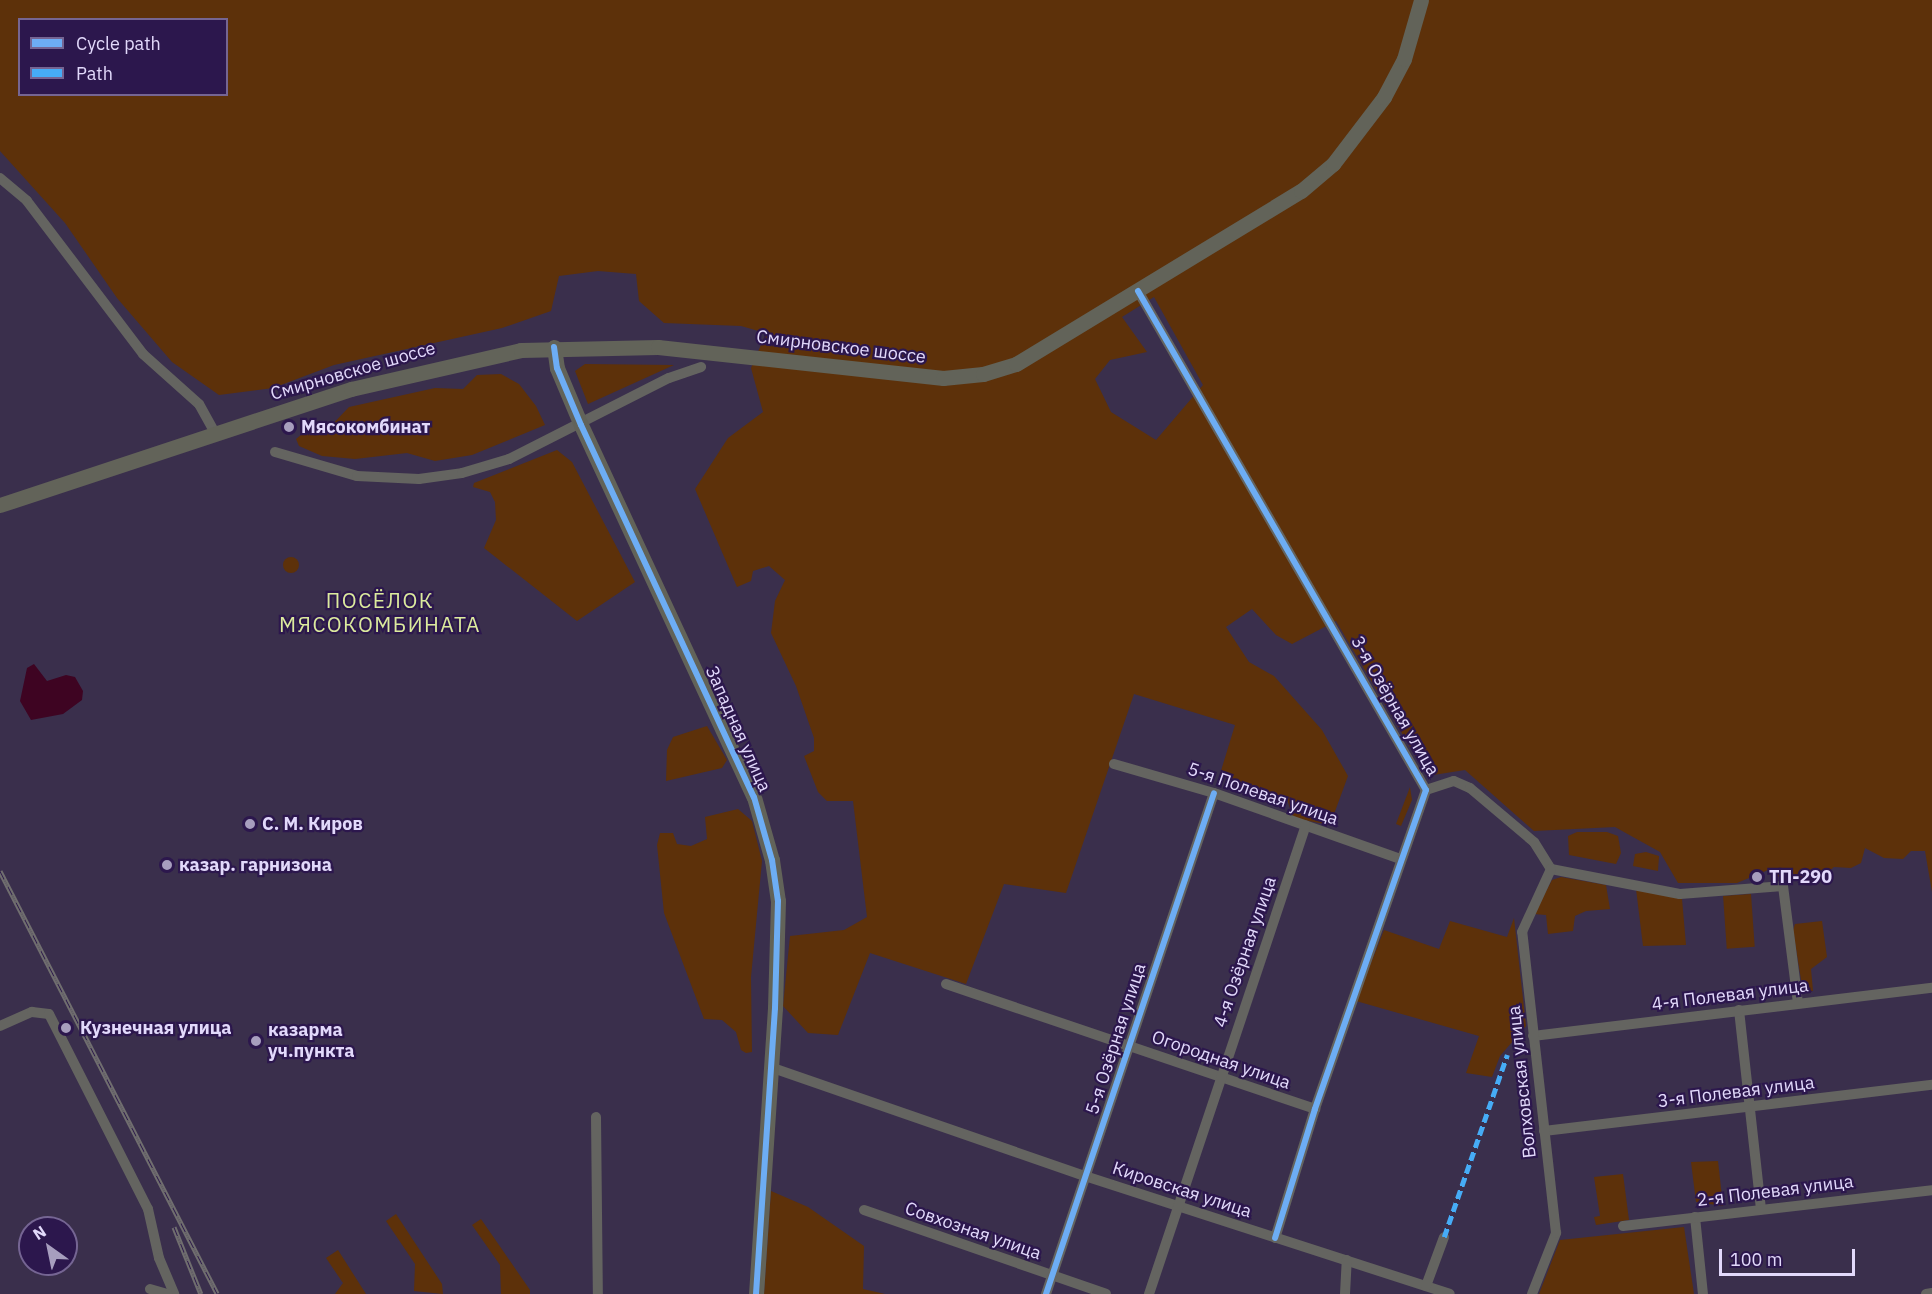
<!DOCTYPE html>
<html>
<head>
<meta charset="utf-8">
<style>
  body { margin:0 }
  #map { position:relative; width:1932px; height:1294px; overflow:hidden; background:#3a2f4c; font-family:"IBM Plex Sans",sans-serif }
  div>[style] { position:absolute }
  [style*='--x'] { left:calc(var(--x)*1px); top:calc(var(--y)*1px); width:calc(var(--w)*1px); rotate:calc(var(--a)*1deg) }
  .green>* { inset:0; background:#5d310a; transform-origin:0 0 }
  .round { border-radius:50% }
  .water>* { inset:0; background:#3e0422 }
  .street>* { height:10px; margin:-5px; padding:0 5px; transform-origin:5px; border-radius:5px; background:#646460 }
  .secondary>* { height:15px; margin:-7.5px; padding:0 7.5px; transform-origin:7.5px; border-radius:7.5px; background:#626359 }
  .rail>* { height:5px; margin-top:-2.5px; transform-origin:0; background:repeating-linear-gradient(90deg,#2c174d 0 9px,#706e6f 0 18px); box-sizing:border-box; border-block:2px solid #706e6f }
  .quiet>* { height:4.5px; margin-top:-2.25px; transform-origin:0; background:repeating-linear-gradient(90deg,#46acf6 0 9px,transparent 0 13.5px) }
  .cycleway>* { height:6px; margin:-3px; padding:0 3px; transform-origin:3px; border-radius:3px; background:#6dadf4 }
  .dots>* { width:16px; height:16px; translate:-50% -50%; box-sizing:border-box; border:3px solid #2c174d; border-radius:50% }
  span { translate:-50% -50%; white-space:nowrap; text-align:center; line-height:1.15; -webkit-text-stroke:4.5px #2c174d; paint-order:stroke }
  .street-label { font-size:18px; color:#e2d9fb }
  .poi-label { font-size:18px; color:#e2d9fb; font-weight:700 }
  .left { translate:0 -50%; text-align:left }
  .quarter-label { font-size:21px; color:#dbea9d; letter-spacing:1.5px }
  .legend { position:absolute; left:18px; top:18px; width:210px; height:78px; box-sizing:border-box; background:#2c174d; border:2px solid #756593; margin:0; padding:8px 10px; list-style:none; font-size:18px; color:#e2d9fb }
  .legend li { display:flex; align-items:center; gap:12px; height:30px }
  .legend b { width:30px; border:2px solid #756593 }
  .north { position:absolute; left:18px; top:1216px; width:60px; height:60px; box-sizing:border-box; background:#2c174d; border:2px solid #756593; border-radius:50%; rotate:327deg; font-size:16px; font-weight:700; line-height:24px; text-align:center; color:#e2d9fb }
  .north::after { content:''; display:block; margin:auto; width:21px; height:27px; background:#a79ebe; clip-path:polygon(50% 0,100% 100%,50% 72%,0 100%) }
  .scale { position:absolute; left:1719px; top:1249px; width:136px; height:27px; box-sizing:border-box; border:3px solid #e2d9fb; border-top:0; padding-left:8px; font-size:18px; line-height:21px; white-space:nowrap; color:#e2d9fb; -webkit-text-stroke:4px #2c174d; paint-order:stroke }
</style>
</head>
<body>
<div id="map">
  <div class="green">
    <i style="clip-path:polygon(evenodd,0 0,1932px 0,1932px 892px,1925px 851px,1911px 851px,1903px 859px,1884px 858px,1865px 848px,1861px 863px,1851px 868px,1834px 867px,1828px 872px,1784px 880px,1768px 870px,1737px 883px,1678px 883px,1660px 852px,1615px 827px,1534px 831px,1465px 770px,1427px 776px,1336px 621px,1292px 644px,1276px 635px,1252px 609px,1226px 627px,1249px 662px,1274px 676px,1322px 730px,1348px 776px,1330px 825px,1293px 818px,1287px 799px,1220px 774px,1235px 725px,1134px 694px,1066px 893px,1004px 884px,966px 984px,870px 953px,838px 1035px,808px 1033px,783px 1006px,790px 936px,844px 930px,867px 917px,853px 801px,827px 801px,818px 792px,804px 756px,814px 751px,814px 738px,796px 686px,771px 633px,775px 601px,785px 580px,769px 566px,753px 571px,751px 581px,737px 587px,695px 489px,728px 438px,763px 412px,751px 368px,766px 333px,741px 326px,664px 323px,639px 301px,636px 274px,598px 271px,559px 276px,551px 311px,502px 328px,334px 365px,273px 388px,219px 395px,172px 362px,117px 298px,65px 223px,0 151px,0 0,20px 20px,226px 20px,226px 94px,20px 94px,20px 20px,0 0,1154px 297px,1203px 385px,1156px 440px,1111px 412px,1095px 379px,1110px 360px,1147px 352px,1122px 317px,1154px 297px)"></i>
    <i style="clip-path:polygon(585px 364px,674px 365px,588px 404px,575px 371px)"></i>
    <i style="clip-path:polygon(501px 374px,519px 384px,536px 406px,545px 425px,472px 455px,435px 461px,407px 453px,355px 459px,322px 456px,299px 446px,296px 439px,307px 430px,326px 431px,349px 407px,435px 388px,463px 389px,477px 375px)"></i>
    <i style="clip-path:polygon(557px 450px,572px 462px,635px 582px,577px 621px,484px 548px,496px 520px,495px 502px,490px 492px,473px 487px,474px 483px)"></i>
    <i class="round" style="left:283px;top:557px;width:16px;height:16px"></i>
    <i style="clip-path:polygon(707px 726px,727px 760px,722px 768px,666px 781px,667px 750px,673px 737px)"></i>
    <i style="clip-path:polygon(1410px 787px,1412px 800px,1401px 826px,1396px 824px)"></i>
    <i style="clip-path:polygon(738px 809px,752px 821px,762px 861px,751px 977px,752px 1052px,746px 1053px,741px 1050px,736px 1032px,722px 1020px,704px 1019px,664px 913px,657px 845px,660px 833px,673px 833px,677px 844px,691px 846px,707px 839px,705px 817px)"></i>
    <i style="clip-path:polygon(1577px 832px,1607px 832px,1618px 836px,1621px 853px,1616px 864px,1569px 855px,1568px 836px)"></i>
    <i style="clip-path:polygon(1646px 852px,1659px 856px,1658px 871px,1633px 866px,1635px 854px)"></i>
    <i style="clip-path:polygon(1561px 877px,1606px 885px,1610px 909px,1586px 911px,1575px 916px,1573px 931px,1548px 934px,1546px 915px,1534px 914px,1552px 880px)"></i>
    <i style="clip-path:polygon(1636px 889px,1682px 899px,1686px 945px,1643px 946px)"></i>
    <i style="left:1751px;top:894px;width:53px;height:28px;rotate:86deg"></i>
    <i style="clip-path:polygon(1514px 918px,1526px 1026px,1500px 1056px,1492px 1077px,1466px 1073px,1479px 1036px,1356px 1001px,1384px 930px,1439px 949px,1450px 921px,1507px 937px)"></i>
    <i style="clip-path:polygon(1822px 921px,1827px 957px,1811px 969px,1813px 991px,1803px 992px,1793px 930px,1795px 924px)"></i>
    <i style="clip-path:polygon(1718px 1161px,1723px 1206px,1696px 1202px,1691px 1162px)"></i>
    <i style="clip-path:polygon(1623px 1174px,1629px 1220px,1596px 1225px,1594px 1217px,1600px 1216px,1594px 1177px)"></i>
    <i style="clip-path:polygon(771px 1191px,808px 1207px,864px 1246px,863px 1289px,885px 1294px,764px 1294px)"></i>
    <i style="clip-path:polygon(396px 1214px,442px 1284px,443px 1294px,414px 1291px,415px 1264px,386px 1221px)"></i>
    <i style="clip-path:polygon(481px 1219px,530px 1290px,530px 1294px,501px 1294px,500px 1265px,472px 1225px)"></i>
    <i style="clip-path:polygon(1684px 1227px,1694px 1294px,1539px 1294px,1560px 1240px)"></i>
    <i style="clip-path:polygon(338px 1250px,366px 1294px,335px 1294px,343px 1283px,326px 1258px)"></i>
  </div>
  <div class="water">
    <i style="clip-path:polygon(34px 664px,47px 681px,66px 675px,75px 677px,83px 691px,82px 700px,63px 714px,31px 720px,20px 701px,27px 668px)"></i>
  </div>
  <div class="street">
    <i style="--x:0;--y:178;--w:35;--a:40"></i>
    <i style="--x:27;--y:201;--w:192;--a:52.8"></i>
    <i style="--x:143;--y:354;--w:75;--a:41.8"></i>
    <i style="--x:199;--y:404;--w:33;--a:61"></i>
    <i style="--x:1138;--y:291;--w:576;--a:60.01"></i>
    <i style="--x:1426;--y:790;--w:338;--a:109.2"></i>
    <i style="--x:1315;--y:1109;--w:135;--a:107.2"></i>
    <i style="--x:275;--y:452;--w:85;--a:16.3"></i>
    <i style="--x:357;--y:476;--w:62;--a:2.8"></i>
    <i style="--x:419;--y:479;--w:43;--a:-7.9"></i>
    <i style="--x:462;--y:473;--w:49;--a:-16.6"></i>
    <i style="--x:509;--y:459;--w:179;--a:-26.9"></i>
    <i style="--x:669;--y:378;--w:34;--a:-19"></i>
    <i style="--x:1114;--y:764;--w:104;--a:16.2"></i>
    <i style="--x:1214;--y:793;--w:197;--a:19.5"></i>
    <i style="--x:1426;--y:790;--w:29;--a:-18"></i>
    <i style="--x:1454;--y:781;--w:17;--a:24"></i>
    <i style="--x:1470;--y:788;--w:84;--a:40.2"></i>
    <i style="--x:1534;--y:842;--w:32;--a:58"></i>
    <i style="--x:1551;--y:869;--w:131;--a:11"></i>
    <i style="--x:1680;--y:894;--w:103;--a:-4.4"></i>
    <i style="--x:1783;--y:886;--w:118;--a:82.7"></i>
    <i style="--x:946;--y:984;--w:390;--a:18.7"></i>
    <i style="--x:1739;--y:1010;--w:200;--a:83.7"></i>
    <i style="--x:0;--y:1026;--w:35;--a:-24"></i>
    <i style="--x:32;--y:1012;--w:17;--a:7"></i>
    <i style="--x:49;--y:1014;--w:219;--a:63.1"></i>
    <i style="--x:148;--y:1209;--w:50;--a:77.3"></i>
    <i style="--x:159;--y:1258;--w:39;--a:67"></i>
    <i style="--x:1533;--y:1036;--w:402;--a:-6.9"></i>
    <i style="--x:770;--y:1067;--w:336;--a:19.1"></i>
    <i style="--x:1088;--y:1177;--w:380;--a:17.9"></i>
    <i style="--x:596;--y:1117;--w:177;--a:89.4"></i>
    <i style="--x:1544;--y:1131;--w:391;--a:-6.8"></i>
    <i style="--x:864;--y:1210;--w:256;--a:19.1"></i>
    <i style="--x:1695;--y:1217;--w:77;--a:84.1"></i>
    <i style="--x:1623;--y:1226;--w:311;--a:-6.6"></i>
    <i style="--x:1426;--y:1286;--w:52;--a:-69.8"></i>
    <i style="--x:150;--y:1289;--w:18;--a:16"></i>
    <i style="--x:1046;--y:1294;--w:528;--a:-71.46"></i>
    <i style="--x:1149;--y:1294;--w:494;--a:-71.5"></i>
    <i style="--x:1345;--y:1294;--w:34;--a:-87"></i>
    <i style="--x:1532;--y:1294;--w:66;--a:-68.5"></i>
    <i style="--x:1556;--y:1233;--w:303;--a:-96.4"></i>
    <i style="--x:1522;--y:932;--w:69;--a:-65.3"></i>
    <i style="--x:1926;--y:1294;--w:6;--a:-9"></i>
  </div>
  <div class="secondary">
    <i style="--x:554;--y:347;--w:21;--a:82"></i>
    <i style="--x:557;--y:368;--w:62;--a:67.2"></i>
    <i style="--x:581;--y:425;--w:410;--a:65.1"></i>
    <i style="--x:754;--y:797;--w:66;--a:74.1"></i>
    <i style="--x:772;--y:860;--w:41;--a:81.7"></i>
    <i style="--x:778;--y:901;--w:107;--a:91.6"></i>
    <i style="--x:775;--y:1008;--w:287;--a:93.8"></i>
    <i style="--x:0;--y:505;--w:370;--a:-18.3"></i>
    <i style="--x:351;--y:389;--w:174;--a:-12.9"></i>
    <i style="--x:521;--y:350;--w:137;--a:-1.3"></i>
    <i style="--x:658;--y:347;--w:287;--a:6.2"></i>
    <i style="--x:943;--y:378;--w:40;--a:-5.7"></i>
    <i style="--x:983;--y:374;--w:34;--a:-17"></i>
    <i style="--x:1016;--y:364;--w:333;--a:-31.3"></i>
    <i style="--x:1301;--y:191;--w:42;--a:-40.2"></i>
    <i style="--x:1333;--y:164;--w:84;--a:-52.7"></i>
    <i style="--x:1384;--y:97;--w:43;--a:-62.2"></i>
    <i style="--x:1404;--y:59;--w:61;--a:-73.9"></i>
  </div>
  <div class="rail">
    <i style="--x:0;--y:871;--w:475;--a:62.8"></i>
    <i style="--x:174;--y:1227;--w:72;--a:68.1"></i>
  </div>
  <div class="quiet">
    <i style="--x:1444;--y:1237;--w:193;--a:-70.9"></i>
  </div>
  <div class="cycleway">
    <i style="--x:1138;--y:291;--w:576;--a:60.01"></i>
    <i style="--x:1426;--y:790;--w:338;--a:109.2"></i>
    <i style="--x:1315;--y:1109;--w:135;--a:107.2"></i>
    <i style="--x:554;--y:347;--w:21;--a:82"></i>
    <i style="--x:557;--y:368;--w:62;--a:67.2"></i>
    <i style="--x:581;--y:425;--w:410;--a:65.1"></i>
    <i style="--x:754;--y:797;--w:66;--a:74.1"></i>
    <i style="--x:772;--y:860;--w:41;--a:81.7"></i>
    <i style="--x:778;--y:901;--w:107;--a:91.6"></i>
    <i style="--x:775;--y:1008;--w:287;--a:93.8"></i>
    <i style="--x:1046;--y:1294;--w:528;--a:-71.46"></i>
  </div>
  <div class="dots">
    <i style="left:289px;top:427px;background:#a79ebe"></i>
    <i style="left:250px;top:824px;background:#a79ebe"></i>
    <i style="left:167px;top:865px;background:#a79ebe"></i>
    <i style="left:1757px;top:877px;background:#a79ebe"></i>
    <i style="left:66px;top:1028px;background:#a79ebe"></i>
    <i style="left:256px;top:1041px;background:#a79ebe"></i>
  </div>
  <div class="street-label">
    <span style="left:841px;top:347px;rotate:7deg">Смирновское шоссе</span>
    <span style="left:353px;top:371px;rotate:-16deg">Смирновское шоссе</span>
    <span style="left:1395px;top:706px;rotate:60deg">3-я Озёрная улица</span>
    <span style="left:738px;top:729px;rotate:66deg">Западная улица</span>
    <span style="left:1263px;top:794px;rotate:19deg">5-я Полевая улица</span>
    <span style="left:1245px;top:952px;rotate:-71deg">4-я Озёрная улица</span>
    <span style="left:1730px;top:995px;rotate:-7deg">4-я Полевая улица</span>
    <span style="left:1116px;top:1039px;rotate:-72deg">5-я Озёрная улица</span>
    <span style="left:1221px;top:1060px;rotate:19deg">Огородная улица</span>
    <span style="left:1522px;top:1082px;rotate:-96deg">Волховская улица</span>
    <span style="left:1736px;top:1092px;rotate:-7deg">3-я Полевая улица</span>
    <span style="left:1182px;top:1190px;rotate:18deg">Кировская улица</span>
    <span style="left:1775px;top:1191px;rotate:-7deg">2-я Полевая улица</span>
    <span style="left:973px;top:1231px;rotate:19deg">Совхозная улица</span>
  </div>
  <div class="poi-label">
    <span class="left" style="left:301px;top:427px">Мясокомбинат</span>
    <span class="left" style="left:262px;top:824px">С. М. Киров</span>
    <span class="left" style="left:179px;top:865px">казар. гарнизона</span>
    <span class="left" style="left:1769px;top:877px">ТП-290</span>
    <span class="left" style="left:80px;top:1028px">Кузнечная улица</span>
    <span class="left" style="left:268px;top:1041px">казарма<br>уч.пункта</span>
  </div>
  <div class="quarter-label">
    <span style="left:380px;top:612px">ПОСЁЛОК<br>МЯСОКОМБИНАТА</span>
  </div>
  <ul class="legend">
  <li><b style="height:8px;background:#6dadf4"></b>Cycle path</li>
  <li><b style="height:8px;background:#46acf6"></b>Path</li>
  </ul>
  <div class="north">N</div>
  <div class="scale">100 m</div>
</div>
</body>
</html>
